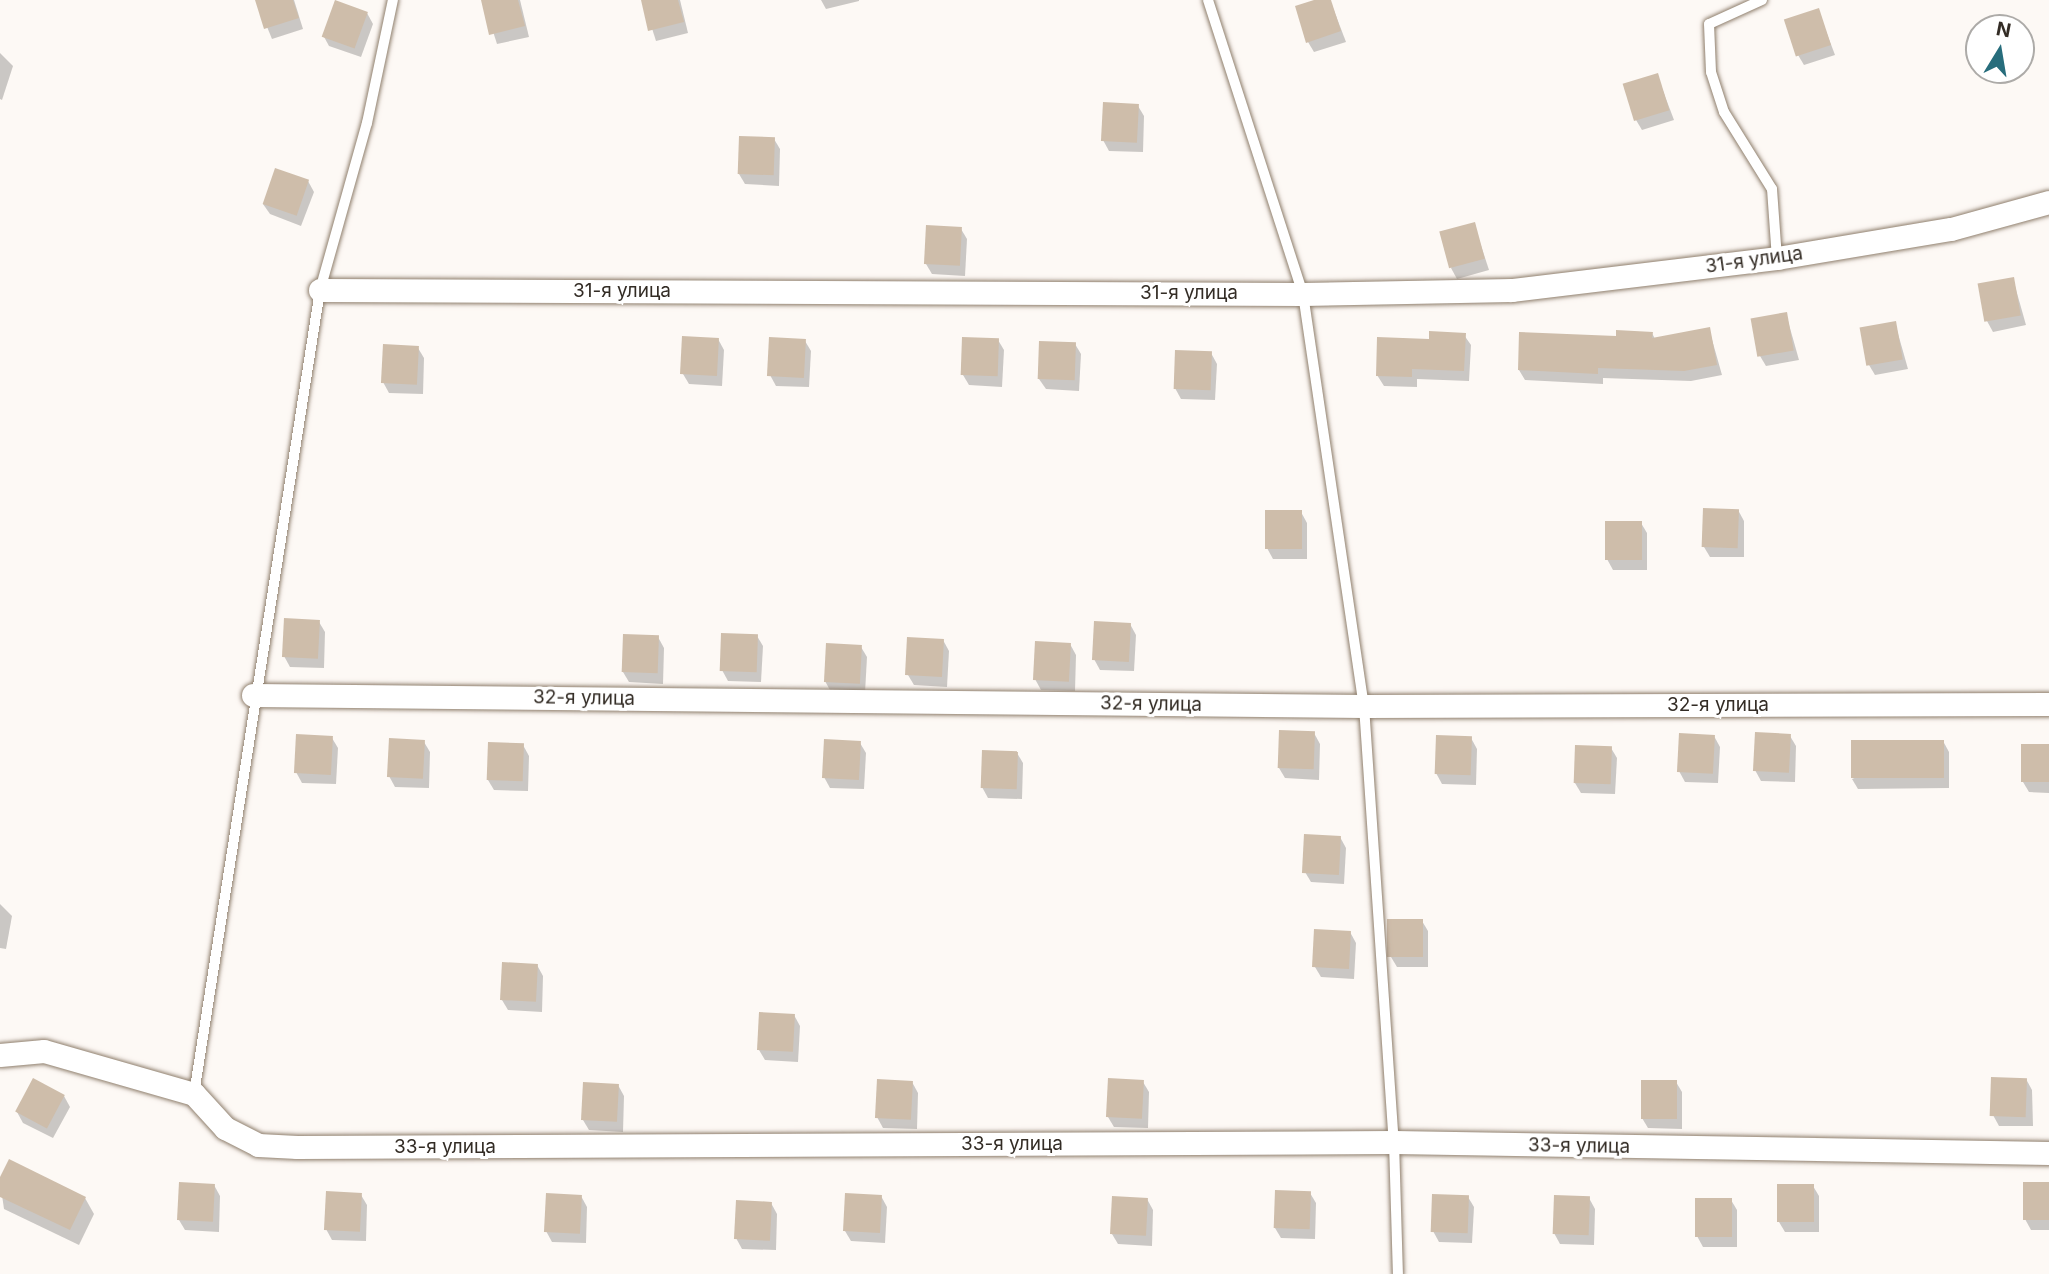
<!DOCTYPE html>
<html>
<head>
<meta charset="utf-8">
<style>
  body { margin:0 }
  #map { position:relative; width:2049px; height:1274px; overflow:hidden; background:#fdf9f5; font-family:Inter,sans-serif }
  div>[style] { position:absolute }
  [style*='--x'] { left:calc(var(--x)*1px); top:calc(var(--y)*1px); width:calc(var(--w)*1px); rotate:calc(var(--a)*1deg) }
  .shadow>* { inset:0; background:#0003 }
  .building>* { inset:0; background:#cebdaa; transform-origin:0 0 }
  .roads { filter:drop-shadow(0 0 2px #8f7f6d) drop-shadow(0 0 2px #8f7f6d) }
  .service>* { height:10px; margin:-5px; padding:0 5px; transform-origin:5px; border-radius:5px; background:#fff }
  .minor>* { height:23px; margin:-11.5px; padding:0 11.5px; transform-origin:11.5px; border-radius:11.5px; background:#fff }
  span { translate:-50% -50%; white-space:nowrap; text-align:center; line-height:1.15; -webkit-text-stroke:6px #fff; paint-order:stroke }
  .street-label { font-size:19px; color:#332c25 }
  .north { position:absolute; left:1965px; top:14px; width:70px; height:70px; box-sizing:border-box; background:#fff; border:2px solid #adaba8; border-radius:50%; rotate:11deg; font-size:19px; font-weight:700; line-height:28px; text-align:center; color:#332c25 }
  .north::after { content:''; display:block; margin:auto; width:24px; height:32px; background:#276d7c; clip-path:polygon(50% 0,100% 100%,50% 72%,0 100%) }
</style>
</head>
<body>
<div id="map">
  <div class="shadow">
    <i style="clip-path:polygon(256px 0,294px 0,303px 29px,272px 39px)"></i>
    <i style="clip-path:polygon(483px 0,520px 0,529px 37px,497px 44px)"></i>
    <i style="clip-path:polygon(643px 0,680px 0,688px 33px,656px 41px)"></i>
    <i style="clip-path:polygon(821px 0,859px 0,859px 1px,826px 9px)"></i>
    <i style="clip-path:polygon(1320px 0,1330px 0,1346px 42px,1314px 52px,1308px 42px)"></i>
    <i style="clip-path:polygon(1818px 10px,1835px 55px,1804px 65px,1798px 55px)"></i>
    <i style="clip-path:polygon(367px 13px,373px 24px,361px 57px,329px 46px,323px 35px)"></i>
    <i style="clip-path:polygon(0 53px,13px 66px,2px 100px,0 99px)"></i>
    <i style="clip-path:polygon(1657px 75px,1674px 120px,1642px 130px,1636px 120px)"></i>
    <i style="clip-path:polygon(1138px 106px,1144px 116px,1143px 152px,1109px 151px,1103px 140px)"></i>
    <i style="clip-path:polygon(774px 139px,780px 149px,779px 186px,745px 184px,739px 174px)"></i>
    <i style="clip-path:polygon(308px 181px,314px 192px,301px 226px,270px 214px,263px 204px)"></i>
    <i style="clip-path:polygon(1474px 224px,1489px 270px,1457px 279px,1451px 268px)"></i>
    <i style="clip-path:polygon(961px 229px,967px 239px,965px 276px,932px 274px,926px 264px)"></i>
    <i style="clip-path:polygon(2013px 279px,2026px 325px,1993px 332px,1987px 321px)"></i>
    <i style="clip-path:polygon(1786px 314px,1799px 360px,1766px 366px,1760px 356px)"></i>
    <i style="clip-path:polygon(1895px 323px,1908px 369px,1875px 375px,1869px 365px)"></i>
    <i style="clip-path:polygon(1709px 329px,1722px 375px,1691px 381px,1603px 378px,1603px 384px,1525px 380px,1519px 370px,1617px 338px,1652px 333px,1655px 339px)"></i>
    <i style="clip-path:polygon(1464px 335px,1471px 345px,1469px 381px,1417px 379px,1417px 387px,1384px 386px,1377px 375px,1430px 341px)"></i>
    <i style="clip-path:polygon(718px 339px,724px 350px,722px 386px,689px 384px,683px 374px)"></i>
    <i style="clip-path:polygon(998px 340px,1004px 350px,1002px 387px,969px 385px,963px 375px)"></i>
    <i style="clip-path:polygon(805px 341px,811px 351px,809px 387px,776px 386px,770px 375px)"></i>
    <i style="clip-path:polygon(1075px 344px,1081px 354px,1079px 391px,1046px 389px,1039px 379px)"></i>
    <i style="clip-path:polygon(418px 348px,424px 358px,423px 394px,389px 393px,383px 382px)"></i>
    <i style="clip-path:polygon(1211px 353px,1217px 364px,1215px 400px,1181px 399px,1175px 388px)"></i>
    <i style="clip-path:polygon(1738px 510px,1744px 521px,1744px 557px,1710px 557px,1704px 547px)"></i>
    <i style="clip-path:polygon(1301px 512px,1307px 523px,1307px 559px,1273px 559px,1267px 548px)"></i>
    <i style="clip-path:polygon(1641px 523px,1647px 533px,1647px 570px,1613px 570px,1607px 559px)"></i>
    <i style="clip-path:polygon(319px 622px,325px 632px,324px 668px,290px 667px,284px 656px)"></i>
    <i style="clip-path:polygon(1130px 624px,1136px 635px,1134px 671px,1100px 670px,1094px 659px)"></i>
    <i style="clip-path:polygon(757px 636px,763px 646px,761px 682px,728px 681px,722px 670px)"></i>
    <i style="clip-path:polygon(658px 637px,664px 648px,663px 684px,629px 682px,623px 672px)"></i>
    <i style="clip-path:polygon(943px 640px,949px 651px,947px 687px,914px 685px,908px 675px)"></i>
    <i style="clip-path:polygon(1070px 644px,1076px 655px,1075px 691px,1041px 690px,1035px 679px)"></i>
    <i style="clip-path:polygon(861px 647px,867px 657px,865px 693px,831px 692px,825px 681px)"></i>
    <i style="clip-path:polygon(1314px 733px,1320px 744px,1319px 780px,1285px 778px,1279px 768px)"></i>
    <i style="clip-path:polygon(1714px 736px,1720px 747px,1718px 783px,1685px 782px,1679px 771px)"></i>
    <i style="clip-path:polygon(1790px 736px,1796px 746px,1795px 782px,1761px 781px,1755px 770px)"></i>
    <i style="clip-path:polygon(332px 738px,338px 748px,336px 784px,302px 783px,296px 772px)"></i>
    <i style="clip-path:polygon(1471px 738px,1477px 749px,1476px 785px,1442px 784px,1436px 773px)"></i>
    <i style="clip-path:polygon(1943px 741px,1949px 752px,1949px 788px,1858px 789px,1852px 779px)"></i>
    <i style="clip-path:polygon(424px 742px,430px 752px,429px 788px,395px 787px,389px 776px)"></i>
    <i style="clip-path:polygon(860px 743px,866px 753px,864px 789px,830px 788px,824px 777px)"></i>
    <i style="clip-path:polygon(523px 745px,529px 756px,528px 791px,494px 790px,488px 780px)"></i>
    <i style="clip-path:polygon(2049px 747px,2049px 793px,2029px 792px,2023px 782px)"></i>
    <i style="clip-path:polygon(1611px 748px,1617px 758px,1615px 794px,1581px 793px,1575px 783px)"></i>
    <i style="clip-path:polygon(1017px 753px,1023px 763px,1022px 799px,988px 798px,982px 787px)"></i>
    <i style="clip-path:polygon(1340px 837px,1346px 848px,1344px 884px,1311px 882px,1305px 872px)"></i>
    <i style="clip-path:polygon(0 904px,12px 916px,6px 949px,0 948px)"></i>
    <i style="clip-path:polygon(1422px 921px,1428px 931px,1428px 967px,1397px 967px,1391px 957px)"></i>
    <i style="clip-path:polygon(1350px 932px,1356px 943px,1354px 979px,1321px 977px,1315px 967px)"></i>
    <i style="clip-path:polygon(537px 965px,543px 976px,542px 1012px,508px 1010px,502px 1000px)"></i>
    <i style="clip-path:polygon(794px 1015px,800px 1026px,798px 1062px,765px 1060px,759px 1050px)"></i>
    <i style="clip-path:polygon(2026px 1079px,2032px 1090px,2033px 1126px,1999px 1126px,1993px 1115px)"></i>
    <i style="clip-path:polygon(912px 1082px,918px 1093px,917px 1129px,883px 1128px,877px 1117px)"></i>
    <i style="clip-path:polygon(1143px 1082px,1149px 1092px,1148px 1128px,1114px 1127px,1108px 1117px)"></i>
    <i style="clip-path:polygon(1676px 1082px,1682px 1092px,1682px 1129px,1648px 1128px,1642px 1118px)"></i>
    <i style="clip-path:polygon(618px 1085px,624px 1096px,623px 1132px,589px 1130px,583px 1120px)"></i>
    <i style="clip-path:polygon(64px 1096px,70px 1107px,53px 1138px,23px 1123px,17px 1112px)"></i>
    <i style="clip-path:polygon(0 1181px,85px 1198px,94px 1214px,79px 1245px,4px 1209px)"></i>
    <i style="clip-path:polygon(2049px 1183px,2049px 1230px,2031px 1230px,2025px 1219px)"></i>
    <i style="clip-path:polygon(214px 1185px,220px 1196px,219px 1232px,185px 1230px,179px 1220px)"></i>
    <i style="clip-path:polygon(1813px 1186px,1819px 1196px,1819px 1232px,1785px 1232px,1779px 1222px)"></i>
    <i style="clip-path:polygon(1310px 1193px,1316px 1203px,1315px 1239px,1281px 1238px,1275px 1228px)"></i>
    <i style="clip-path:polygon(361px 1195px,367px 1205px,366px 1241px,332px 1240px,326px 1229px)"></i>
    <i style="clip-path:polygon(581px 1196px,587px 1207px,586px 1243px,552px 1242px,546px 1231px)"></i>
    <i style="clip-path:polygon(881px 1196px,887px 1207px,885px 1243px,851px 1241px,845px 1231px)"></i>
    <i style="clip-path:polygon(1468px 1197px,1474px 1207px,1472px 1243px,1439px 1242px,1433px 1231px)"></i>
    <i style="clip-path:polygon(1589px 1198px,1595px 1209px,1594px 1245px,1560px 1244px,1554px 1233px)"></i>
    <i style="clip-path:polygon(1147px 1199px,1153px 1210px,1152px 1246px,1118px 1244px,1112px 1234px)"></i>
    <i style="clip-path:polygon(1731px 1200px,1737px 1210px,1737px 1247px,1703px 1247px,1697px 1236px)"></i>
    <i style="clip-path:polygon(771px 1203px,777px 1214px,776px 1250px,742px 1249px,736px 1238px)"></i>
  </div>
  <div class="building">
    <i style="clip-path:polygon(255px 0,293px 0,299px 18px,264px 29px)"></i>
    <i style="left:335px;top:0;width:35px;height:39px;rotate:20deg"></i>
    <i style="clip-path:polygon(481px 0,518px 0,525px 26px,489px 35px)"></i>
    <i style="clip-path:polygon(641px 0,678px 0,684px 22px,648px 31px)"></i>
    <i style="clip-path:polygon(1314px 0,1331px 0,1341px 31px,1306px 43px,1295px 6px)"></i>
    <i style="left:1819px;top:8px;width:39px;height:37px;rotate:72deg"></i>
    <i style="left:1658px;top:73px;width:39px;height:37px;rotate:73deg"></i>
    <i style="left:1103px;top:102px;width:36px;height:39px;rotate:3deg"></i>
    <i style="left:739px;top:136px;width:36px;height:38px;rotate:2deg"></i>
    <i style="left:275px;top:168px;width:36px;height:38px;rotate:19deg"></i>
    <i style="left:1475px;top:222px;width:38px;height:37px;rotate:75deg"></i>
    <i style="left:926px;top:225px;width:36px;height:39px;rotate:3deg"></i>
    <i style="left:2014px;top:277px;width:39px;height:37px;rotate:80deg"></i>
    <i style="left:1787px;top:312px;width:39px;height:37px;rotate:80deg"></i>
    <i style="left:1896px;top:321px;width:39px;height:37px;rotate:80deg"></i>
    <i style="clip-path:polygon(1710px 327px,1717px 365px,1684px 371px,1598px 368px,1598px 374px,1518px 370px,1519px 332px,1616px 336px,1616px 330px,1653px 332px,1652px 338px)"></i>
    <i style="clip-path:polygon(1429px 331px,1466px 333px,1464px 371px,1412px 369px,1412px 377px,1376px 376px,1377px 337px,1429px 339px)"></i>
    <i style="left:682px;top:336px;width:37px;height:38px;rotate:3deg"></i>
    <i style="left:769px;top:337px;width:37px;height:39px;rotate:3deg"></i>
    <i style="left:962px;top:337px;width:37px;height:38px;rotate:2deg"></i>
    <i style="left:1039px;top:341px;width:37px;height:38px;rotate:2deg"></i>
    <i style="left:383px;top:344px;width:36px;height:39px;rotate:3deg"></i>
    <i style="left:1175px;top:350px;width:37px;height:39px;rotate:2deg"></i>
    <i style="left:1703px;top:508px;width:36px;height:39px;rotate:2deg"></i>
    <i style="left:1265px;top:510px;width:37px;height:39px"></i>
    <i style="left:1605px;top:521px;width:37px;height:39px"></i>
    <i style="left:284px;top:618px;width:36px;height:39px;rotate:3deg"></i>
    <i style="left:1094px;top:621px;width:37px;height:39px;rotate:3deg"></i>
    <i style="left:721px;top:633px;width:37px;height:38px;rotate:2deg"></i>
    <i style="left:623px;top:634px;width:36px;height:38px;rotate:2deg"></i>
    <i style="left:907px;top:637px;width:37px;height:38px;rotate:3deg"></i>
    <i style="left:1035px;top:641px;width:36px;height:39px;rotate:3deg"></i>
    <i style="left:826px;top:643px;width:36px;height:39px;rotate:3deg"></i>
    <i style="left:1279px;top:730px;width:36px;height:38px;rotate:2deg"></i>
    <i style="left:1755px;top:732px;width:36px;height:39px;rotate:3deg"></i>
    <i style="left:1679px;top:733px;width:36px;height:39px;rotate:3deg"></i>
    <i style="left:296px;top:734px;width:37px;height:39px;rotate:3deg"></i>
    <i style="left:1436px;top:735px;width:36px;height:39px;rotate:2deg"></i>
    <i style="left:389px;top:738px;width:36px;height:39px;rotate:3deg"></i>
    <i style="left:824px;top:739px;width:37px;height:39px;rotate:3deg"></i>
    <i style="left:1944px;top:740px;width:38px;height:93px;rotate:90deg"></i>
    <i style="left:488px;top:742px;width:36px;height:38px;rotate:2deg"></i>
    <i style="left:2021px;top:744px;width:28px;height:38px"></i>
    <i style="left:1575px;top:745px;width:37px;height:38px;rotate:2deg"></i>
    <i style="left:982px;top:750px;width:36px;height:38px;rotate:2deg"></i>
    <i style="left:1304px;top:834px;width:37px;height:39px;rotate:3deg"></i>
    <i style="left:1387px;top:919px;width:36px;height:38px"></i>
    <i style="left:1314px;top:929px;width:37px;height:38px;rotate:3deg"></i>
    <i style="left:502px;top:962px;width:36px;height:38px;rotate:3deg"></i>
    <i style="left:759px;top:1012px;width:36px;height:38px;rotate:3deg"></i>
    <i style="left:1991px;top:1077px;width:36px;height:39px;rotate:2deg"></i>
    <i style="left:33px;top:1078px;width:36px;height:38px;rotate:28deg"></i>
    <i style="left:1108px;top:1078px;width:36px;height:39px;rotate:3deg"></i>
    <i style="left:877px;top:1079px;width:36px;height:39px;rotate:3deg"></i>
    <i style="left:1641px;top:1080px;width:36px;height:39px"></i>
    <i style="left:583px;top:1082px;width:36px;height:38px;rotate:3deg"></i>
    <i style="clip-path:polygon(9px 1159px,86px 1197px,70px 1230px,0 1197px,0 1177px)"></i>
    <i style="left:179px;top:1182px;width:36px;height:38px;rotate:3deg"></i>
    <i style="left:2023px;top:1182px;width:26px;height:38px"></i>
    <i style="left:1777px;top:1184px;width:37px;height:38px"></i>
    <i style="left:1275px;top:1190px;width:36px;height:38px;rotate:2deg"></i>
    <i style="left:326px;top:1191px;width:36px;height:39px;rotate:3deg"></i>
    <i style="left:546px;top:1193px;width:36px;height:39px;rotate:3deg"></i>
    <i style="left:845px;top:1193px;width:37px;height:38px;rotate:3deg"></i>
    <i style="left:1432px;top:1194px;width:37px;height:38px;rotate:2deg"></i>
    <i style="left:1554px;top:1195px;width:36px;height:39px;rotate:2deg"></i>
    <i style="left:1112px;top:1196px;width:36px;height:38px;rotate:3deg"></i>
    <i style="left:1695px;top:1198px;width:37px;height:39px"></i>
    <i style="left:736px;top:1200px;width:36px;height:39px;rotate:3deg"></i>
  </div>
  <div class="roads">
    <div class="service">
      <i style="--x:1208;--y:0;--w:309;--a:72.1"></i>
      <i style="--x:1303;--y:294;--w:416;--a:81.6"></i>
      <i style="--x:1364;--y:706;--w:437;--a:86.1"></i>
      <i style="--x:1394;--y:1142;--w:132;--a:88.3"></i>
      <i style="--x:1762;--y:0;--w:58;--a:155.6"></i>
      <i style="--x:1709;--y:24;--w:48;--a:87.6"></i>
      <i style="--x:1711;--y:72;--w:42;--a:72"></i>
      <i style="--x:1724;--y:112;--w:91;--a:58.1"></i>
      <i style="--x:1772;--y:189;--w:69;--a:85.9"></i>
      <i style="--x:194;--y:1094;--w:814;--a:-81.09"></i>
      <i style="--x:320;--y:290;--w:173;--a:-74.3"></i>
      <i style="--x:367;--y:123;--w:126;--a:-78.1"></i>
    </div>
    <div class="minor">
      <i style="--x:320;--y:290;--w:983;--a:0.23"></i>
      <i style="--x:1303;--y:294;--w:209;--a:-1.1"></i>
      <i style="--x:1512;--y:290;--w:267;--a:-6.9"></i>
      <i style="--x:1777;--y:258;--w:176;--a:-9.5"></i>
      <i style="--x:1951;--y:229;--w:102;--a:-15.4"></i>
      <i style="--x:253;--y:695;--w:1111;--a:0.57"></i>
      <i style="--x:1364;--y:706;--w:685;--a:-0.17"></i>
      <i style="--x:0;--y:1055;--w:44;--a:-5.2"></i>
      <i style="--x:44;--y:1051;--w:156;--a:16"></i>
      <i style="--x:194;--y:1094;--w:46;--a:47.6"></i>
      <i style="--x:225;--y:1128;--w:37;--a:27"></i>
      <i style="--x:258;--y:1145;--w:39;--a:3"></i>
      <i style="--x:297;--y:1147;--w:1097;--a:-0.26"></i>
      <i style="--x:1394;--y:1142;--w:655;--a:0.96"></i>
    </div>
  </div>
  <div class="street-label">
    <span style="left:1754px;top:260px;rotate:-8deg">31-я улица</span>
    <span style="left:622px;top:291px">31-я улица</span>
    <span style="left:1189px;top:293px">31-я улица</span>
    <span style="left:584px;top:698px;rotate:1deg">32-я улица</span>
    <span style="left:1151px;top:704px;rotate:1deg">32-я улица</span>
    <span style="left:1718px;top:705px">32-я улица</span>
    <span style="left:1012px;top:1144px">33-я улица</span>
    <span style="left:1579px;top:1146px;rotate:1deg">33-я улица</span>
    <span style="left:445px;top:1147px">33-я улица</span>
  </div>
  <div class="north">N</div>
</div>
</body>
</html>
